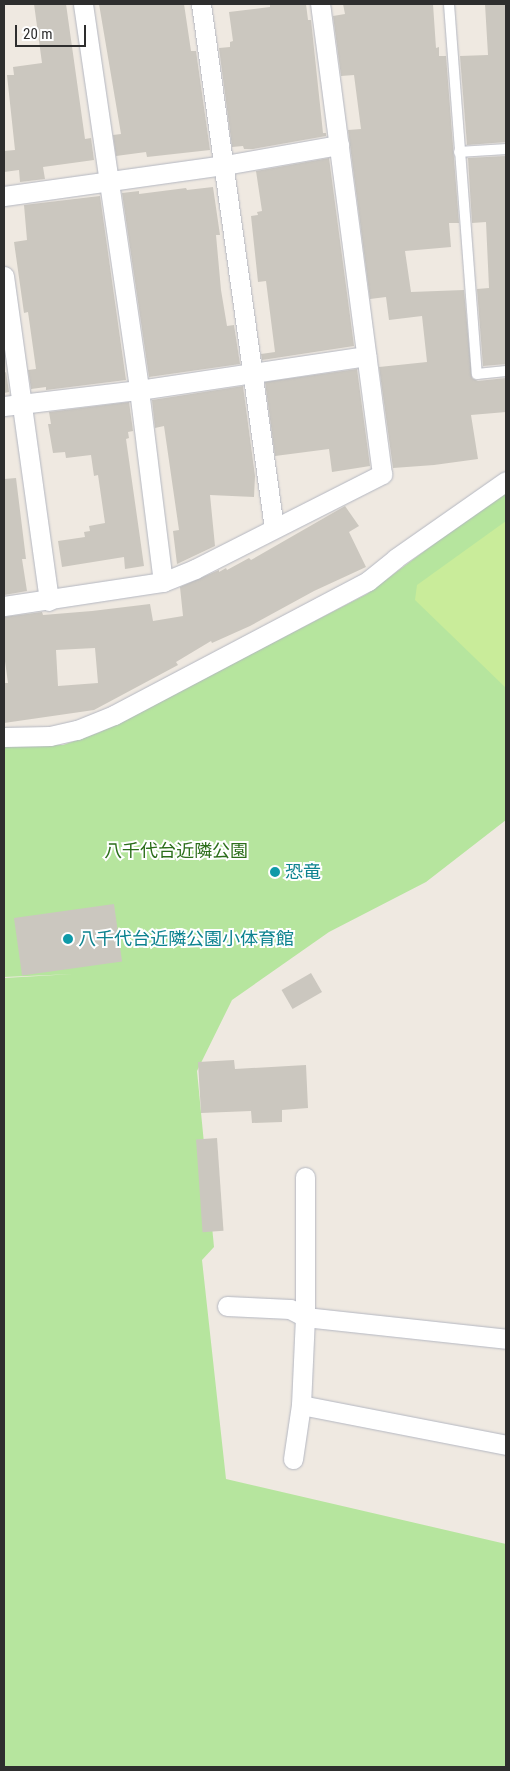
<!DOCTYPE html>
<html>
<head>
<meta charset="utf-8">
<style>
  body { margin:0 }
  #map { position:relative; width:510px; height:1771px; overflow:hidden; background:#efe9e1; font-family:"Roboto Condensed","Noto Sans JP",sans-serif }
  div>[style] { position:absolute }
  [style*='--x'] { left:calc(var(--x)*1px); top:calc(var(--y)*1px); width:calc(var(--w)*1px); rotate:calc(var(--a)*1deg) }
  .green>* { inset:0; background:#b6e59e }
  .pitch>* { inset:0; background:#c9ec9a }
  .building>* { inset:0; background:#cbc7bf; transform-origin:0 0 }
  .roads { filter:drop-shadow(0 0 1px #b4b7c1) drop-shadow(0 0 1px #b4b7c1) }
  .service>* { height:10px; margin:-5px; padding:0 5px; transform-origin:5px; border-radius:5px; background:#fff }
  .minor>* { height:19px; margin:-9.5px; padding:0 9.5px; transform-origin:9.5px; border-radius:9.5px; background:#fff }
  .dots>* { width:14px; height:14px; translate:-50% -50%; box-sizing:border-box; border:2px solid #fff; border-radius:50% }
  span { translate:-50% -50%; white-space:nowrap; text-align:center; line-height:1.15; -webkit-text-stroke:4px #fff; paint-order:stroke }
  .park-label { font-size:18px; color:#2c6e1b }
  .culture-label { font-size:18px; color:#0d838f }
  .left { translate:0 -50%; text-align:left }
  .frame { position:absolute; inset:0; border:5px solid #2e2e2e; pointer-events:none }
  .scale { position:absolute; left:15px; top:25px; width:71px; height:22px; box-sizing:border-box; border:2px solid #2e2e2e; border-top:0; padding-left:6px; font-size:15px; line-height:18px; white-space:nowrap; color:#2e2e2e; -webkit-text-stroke:4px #fff; paint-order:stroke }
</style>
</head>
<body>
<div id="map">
  <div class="green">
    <i style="clip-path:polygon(506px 490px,506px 820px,426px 882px,329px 932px,232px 1000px,197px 1071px,214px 1247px,202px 1260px,226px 1479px,506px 1544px,506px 1767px,4px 1767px,4px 978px,73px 974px,4px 977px,4px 744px,63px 745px,100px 732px,367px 594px)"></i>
  </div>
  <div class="pitch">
    <i style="clip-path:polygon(506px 521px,506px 688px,415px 600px,417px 585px)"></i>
  </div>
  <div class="building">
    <i style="clip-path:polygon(34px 4px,66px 4px,85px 139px,91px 138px,94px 160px,43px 167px,45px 179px,20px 182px,19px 170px,4px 172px,4px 151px,15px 150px,7px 75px,14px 75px,13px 67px,42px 63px)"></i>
    <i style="clip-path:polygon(99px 4px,184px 4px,191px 51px,196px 51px,210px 150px,147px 157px,146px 152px,116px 156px,113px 135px,121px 134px)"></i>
    <i style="clip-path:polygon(270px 4px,306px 4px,308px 20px,311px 20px,323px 133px,326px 133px,326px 136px,253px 149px,244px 149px,243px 146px,232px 147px,219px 48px,230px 47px,230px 42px,233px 41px,229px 12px,270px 7px)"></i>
    <i style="clip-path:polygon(343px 4px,433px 4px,436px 48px,439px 47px,439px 56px,446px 56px,459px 223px,449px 223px,451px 247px,405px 251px,411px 292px,464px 290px,472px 378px,478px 381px,506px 378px,506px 412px,471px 415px,478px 459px,434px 465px,393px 468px,379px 367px,427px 362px,422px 316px,389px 320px,386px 297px,370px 299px,348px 130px,361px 129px,354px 75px,341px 76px,333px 16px,345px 14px)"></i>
    <i style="clip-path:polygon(485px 4px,506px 4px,506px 142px,467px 145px,460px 56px,488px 55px)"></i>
    <i style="clip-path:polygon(506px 156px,506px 364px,483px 366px,477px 289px,489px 288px,486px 222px,472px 223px,468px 158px)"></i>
    <i style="clip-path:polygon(329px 158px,354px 346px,262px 360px,261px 354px,275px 352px,266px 281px,258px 282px,251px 216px,258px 215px,257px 212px,262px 211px,256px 171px)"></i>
    <i style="clip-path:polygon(213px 187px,220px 235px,216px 235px,221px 290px,227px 326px,234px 325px,240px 364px,149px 377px,122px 193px,139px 191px,139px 194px,186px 188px,187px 190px)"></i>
    <i style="clip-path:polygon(100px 196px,126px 380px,46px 390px,46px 387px,31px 389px,28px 370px,36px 369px,28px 312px,24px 313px,14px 242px,27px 240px,24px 205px)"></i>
    <i style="clip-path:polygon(357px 369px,370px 466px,332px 472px,329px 449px,275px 456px,265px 382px)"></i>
    <i style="clip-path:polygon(6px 372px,9px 392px,4px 393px,4px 373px)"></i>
    <i style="clip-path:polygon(243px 386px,255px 476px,254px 497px,210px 495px,215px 546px,177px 564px,173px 531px,179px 530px,164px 426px,155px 428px,152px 400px)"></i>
    <i style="clip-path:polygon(129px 402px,133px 431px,128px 432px,129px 438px,126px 439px,144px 566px,125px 569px,124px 557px,62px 567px,58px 541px,85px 537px,84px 532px,90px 531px,89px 526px,105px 523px,98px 475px,94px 476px,91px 455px,66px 458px,65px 452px,53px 453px,48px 424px,51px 424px,49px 412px)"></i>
    <i style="clip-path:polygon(16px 478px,26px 559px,22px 559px,27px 591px,4px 595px,4px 479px)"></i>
    <i style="clip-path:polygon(evenodd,345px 506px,359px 526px,349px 532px,366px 567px,314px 591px,250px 626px,212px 643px,211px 641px,176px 662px,178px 665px,94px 710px,4px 723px,4px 683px,8px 683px,4px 654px,4px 617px,42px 612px,43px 615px,92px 611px,150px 604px,153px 621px,183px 616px,180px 587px,219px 570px,219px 572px,226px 568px,227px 570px,249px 558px,251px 560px,345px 506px,95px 648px,98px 683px,58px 686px,56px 650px,95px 648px)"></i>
    <i style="left:114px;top:904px;width:58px;height:101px;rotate:82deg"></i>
    <i style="left:311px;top:973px;width:22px;height:34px;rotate:60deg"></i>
    <i style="clip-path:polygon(234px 1060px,235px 1069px,306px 1065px,308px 1108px,282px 1110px,282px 1122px,252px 1123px,251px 1111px,201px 1113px,198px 1062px)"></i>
    <i style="left:217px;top:1138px;width:93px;height:21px;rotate:86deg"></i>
  </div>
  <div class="roads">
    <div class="service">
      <i style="--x:449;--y:4;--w:371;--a:85.7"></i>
      <i style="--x:477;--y:374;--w:29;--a:-6"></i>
      <i style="--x:459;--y:152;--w:47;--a:-3.7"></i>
    </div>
    <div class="minor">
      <i style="--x:83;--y:4;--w:390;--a:81.7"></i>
      <i style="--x:139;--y:390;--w:193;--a:82.9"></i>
      <i style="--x:201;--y:4;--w:529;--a:82.07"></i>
      <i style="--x:4;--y:196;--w:223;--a:-8"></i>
      <i style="--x:225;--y:165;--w:116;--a:-10"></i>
      <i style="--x:4;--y:276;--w:328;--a:82.1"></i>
      <i style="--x:4;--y:406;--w:136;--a:-6.8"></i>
      <i style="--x:139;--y:390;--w:230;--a:-8.5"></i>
      <i style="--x:4;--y:606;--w:161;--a:-8.6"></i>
      <i style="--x:163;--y:582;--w:35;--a:-22"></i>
      <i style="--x:195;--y:569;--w:210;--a:-26.9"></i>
      <i style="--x:382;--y:474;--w:474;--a:-97.5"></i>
      <i style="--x:4;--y:737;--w:46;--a:-1.2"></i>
      <i style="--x:50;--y:736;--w:28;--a:-13"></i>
      <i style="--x:77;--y:730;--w:40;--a:-22"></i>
      <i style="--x:114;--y:715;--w:287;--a:-27.8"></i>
      <i style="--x:368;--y:581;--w:36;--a:-39"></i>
      <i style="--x:396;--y:558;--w:134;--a:-35"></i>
      <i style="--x:227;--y:1306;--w:63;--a:2.7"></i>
      <i style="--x:290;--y:1309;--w:17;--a:28"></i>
      <i style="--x:305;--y:1317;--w:202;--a:6.2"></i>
      <i style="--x:301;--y:1405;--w:209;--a:11"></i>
      <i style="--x:293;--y:1459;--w:55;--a:-81.6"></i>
      <i style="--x:301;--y:1405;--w:88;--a:-87.4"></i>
      <i style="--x:305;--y:1317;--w:140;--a:-90"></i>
    </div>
  </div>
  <div class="dots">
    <i style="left:275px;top:872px;background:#0f9aa8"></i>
    <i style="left:68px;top:939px;background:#0f9aa8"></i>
  </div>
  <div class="park-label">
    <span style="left:176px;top:851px">八千代台近隣公園</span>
  </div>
  <div class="culture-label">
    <span class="left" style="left:285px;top:872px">恐竜</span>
    <span class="left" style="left:78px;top:939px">八千代台近隣公園小体育館</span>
  </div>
  <div class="frame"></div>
  <div class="scale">20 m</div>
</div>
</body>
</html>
